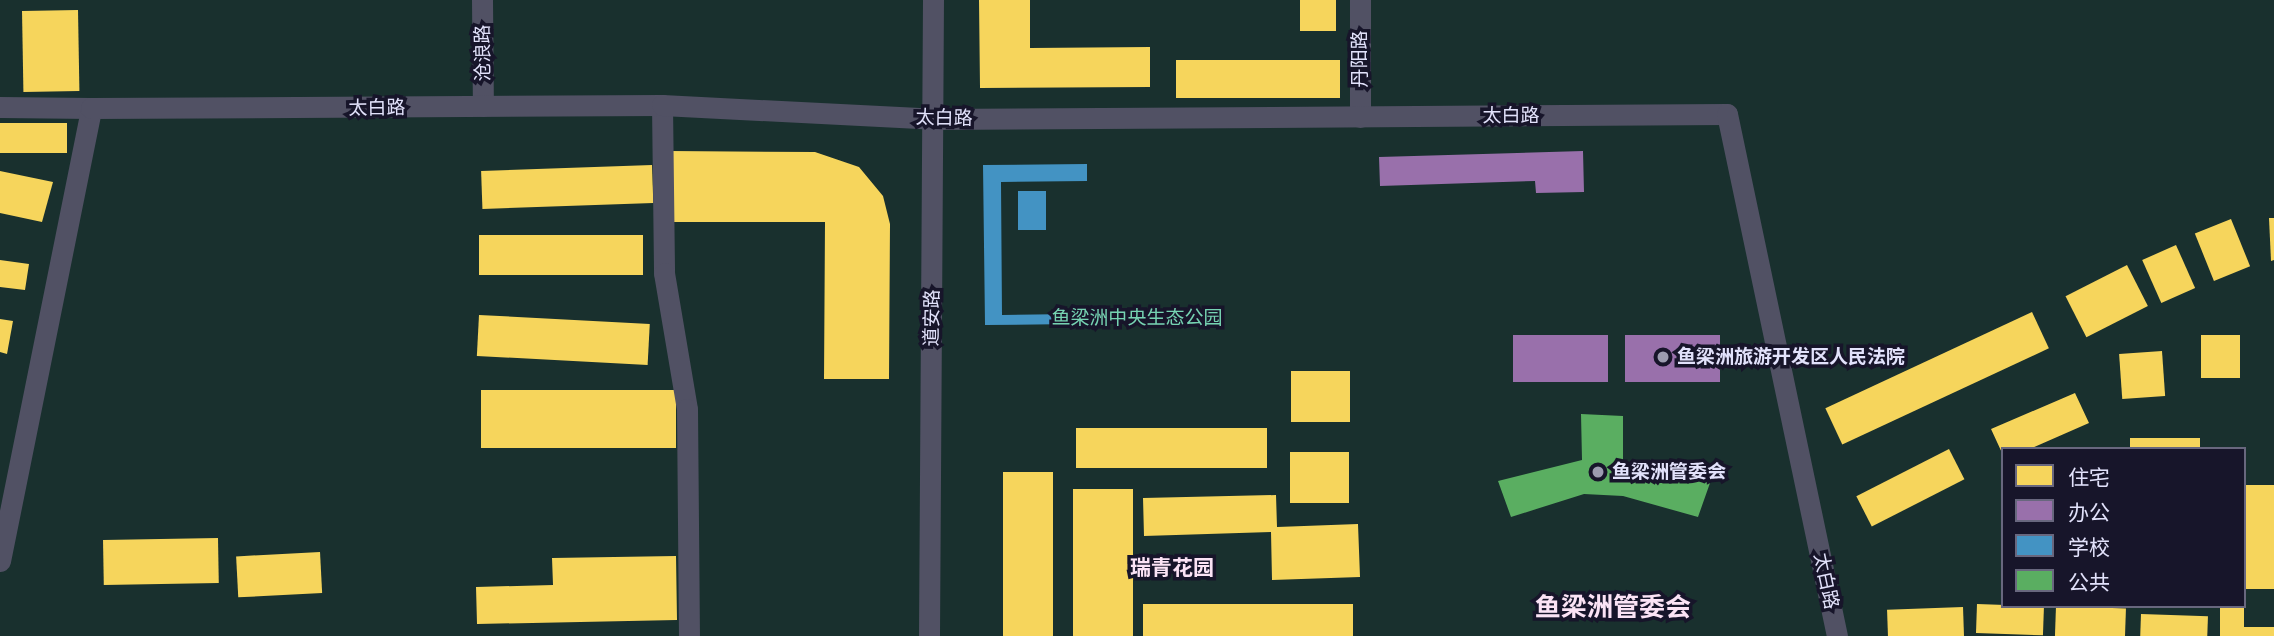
<!DOCTYPE html>
<html>
<head>
<meta charset="utf-8">
<style>
  body { margin:0 }
  #map { position:relative; width:2274px; height:636px; overflow:hidden; background:#1b1a25; font-family:"Noto Sans","Noto Sans SC",sans-serif }
  div>[style] { position:absolute }
  [style*='--x'] { left:calc(var(--x)*1px); top:calc(var(--y)*1px); width:calc(var(--w)*1px); rotate:calc(var(--a)*1deg) }
  .green>* { inset:0; background:#19302e }
  .homes>* { inset:0; background:#f6d55c; transform-origin:0 0 }
  .offices>* { inset:0; background:#9970ab; transform-origin:0 0 }
  .schools>* { inset:0; background:#4393c3; transform-origin:0 0 }
  .public>* { inset:0; background:#5aae61 }
  .minor>* { height:21px; margin:-10.5px; padding:0 10.5px; transform-origin:10.5px; border-radius:10.5px; background:#515164 }
  .dots>* { width:19px; height:19px; translate:-50% -50%; box-sizing:border-box; border:4px solid #17152a; border-radius:50% }
  span { translate:-50% -50%; white-space:nowrap; text-align:center; line-height:1.15; -webkit-text-stroke:7px #17152a; paint-order:stroke }
  .street-label { font-size:19px; color:#e2e2fb }
  .park-label { font-size:19px; color:#76d3b2 }
  .poi-label { font-size:19px; color:#e2e2fb; font-weight:700 }
  .left { translate:0 -50%; text-align:left }
  .neighbourhood-label { font-size:21px; color:#fbe3f5; font-weight:700 }
  .district-label { font-size:26px; color:#fbe3f5; font-weight:700 }
  .legend { position:absolute; left:2001px; top:447px; width:245px; height:161px; box-sizing:border-box; background:#17152a; border:2px solid #68677e; margin:0; padding:9px 12px; list-style:none; font-size:21px; color:#e2e2fb }
  .legend li { display:flex; align-items:center; gap:14px; height:35px }
  .legend b { width:35px; border:2px solid #68677e }
</style>
</head>
<body>
<div id="map">
  <div class="green">
    <i style="clip-path:polygon(evenodd,0 0,2274px 0,2274px 636px,0 636px,0 0,2003px 449px,2244px 449px,2244px 606px,2003px 606px,2003px 449px)"></i>
  </div>
  <div class="homes">
    <i style="clip-path:polygon(979px 0,1030px 0,1030px 48px,1150px 47px,1150px 87px,980px 88px)"></i>
    <i style="left:1300px;top:0;width:36px;height:31px"></i>
    <i style="left:78px;top:10px;width:81px;height:56px;rotate:89deg"></i>
    <i style="left:1340px;top:60px;width:38px;height:164px;rotate:90deg"></i>
    <i style="left:0;top:123px;width:67px;height:30px"></i>
    <i style="clip-path:polygon(669px 151px,815px 152px,859px 167px,883px 196px,890px 224px,889px 379px,824px 379px,825px 222px,669px 222px)"></i>
    <i style="left:652px;top:165px;width:38px;height:171px;rotate:88deg"></i>
    <i style="clip-path:polygon(0 171px,53px 182px,42px 222px,0 213px)"></i>
    <i style="clip-path:polygon(2269px 218px,2274px 218px,2274px 260px,2271px 261px)"></i>
    <i style="left:2231px;top:219px;width:51px;height:39px;rotate:68deg"></i>
    <i style="left:479px;top:235px;width:164px;height:40px"></i>
    <i style="left:2176px;top:245px;width:47px;height:37px;rotate:66deg"></i>
    <i style="clip-path:polygon(0 260px,29px 264px,25px 290px,0 287px)"></i>
    <i style="left:2127px;top:265px;width:46px;height:69px;rotate:63deg"></i>
    <i style="left:2032px;top:312px;width:40px;height:228px;rotate:65deg"></i>
    <i style="left:479px;top:315px;width:171px;height:41px;rotate:3deg"></i>
    <i style="clip-path:polygon(0 319px,13px 321px,7px 354px,0 352px)"></i>
    <i style="left:2201px;top:335px;width:39px;height:43px"></i>
    <i style="left:2162px;top:351px;width:45px;height:43px;rotate:86deg"></i>
    <i style="left:1291px;top:371px;width:59px;height:51px"></i>
    <i style="left:481px;top:390px;width:195px;height:58px"></i>
    <i style="clip-path:polygon(2075px 393px,2089px 423px,2030px 449px,2003px 449px,2003px 455px,1991px 429px)"></i>
    <i style="left:1267px;top:428px;width:40px;height:191px;rotate:90deg"></i>
    <i style="left:2130px;top:438px;width:70px;height:11px"></i>
    <i style="left:1949px;top:449px;width:34px;height:104px;rotate:63deg"></i>
    <i style="left:1349px;top:452px;width:51px;height:59px;rotate:90deg"></i>
    <i style="left:1003px;top:472px;width:50px;height:164px"></i>
    <i style="left:2274px;top:485px;width:104px;height:30px;rotate:90deg"></i>
    <i style="left:1073px;top:489px;width:60px;height:147px"></i>
    <i style="clip-path:polygon(1276px 495px,1277px 527px,1358px 524px,1360px 577px,1272px 580px,1271px 532px,1144px 536px,1143px 498px)"></i>
    <i style="left:218px;top:538px;width:45px;height:115px;rotate:89deg"></i>
    <i style="left:320px;top:552px;width:41px;height:84px;rotate:87deg"></i>
    <i style="clip-path:polygon(676px 556px,677px 620px,477px 624px,476px 587px,553px 585px,552px 558px)"></i>
    <i style="left:1143px;top:604px;width:210px;height:32px"></i>
    <i style="left:1977px;top:604px;width:67px;height:29px;rotate:2deg"></i>
    <i style="left:2056px;top:606px;width:70px;height:30px;rotate:2deg"></i>
    <i style="clip-path:polygon(2220px 606px,2244px 606px,2244px 627px,2274px 627px,2274px 636px,2220px 636px)"></i>
    <i style="left:1963px;top:607px;width:29px;height:76px;rotate:88deg"></i>
    <i style="left:2141px;top:614px;width:67px;height:22px;rotate:2deg"></i>
  </div>
  <div class="offices">
    <i style="clip-path:polygon(1583px 151px,1584px 192px,1536px 193px,1535px 181px,1380px 186px,1379px 157px)"></i>
    <i style="left:1513px;top:335px;width:95px;height:47px"></i>
    <i style="left:1720px;top:335px;width:47px;height:95px;rotate:90deg"></i>
  </div>
  <div class="schools">
    <i style="clip-path:polygon(1087px 164px,1087px 181px,1001px 182px,1002px 315px,1073px 314px,1073px 324px,985px 325px,983px 165px)"></i>
    <i style="left:1046px;top:191px;width:39px;height:28px;rotate:90deg"></i>
  </div>
  <div class="public">
    <i style="clip-path:polygon(1581px 414px,1623px 416px,1623px 463px,1710px 483px,1698px 517px,1623px 496px,1584px 494px,1511px 517px,1498px 481px,1582px 460px)"></i>
  </div>
  <div class="minor">
    <i style="--x:482;--y:0;--w:106;--a:89.5"></i>
    <i style="--x:1360;--y:0;--w:117;--a:90"></i>
    <i style="--x:662;--y:105;--w:168;--a:89.3"></i>
    <i style="--x:664;--y:273;--w:138;--a:80.4"></i>
    <i style="--x:687;--y:409;--w:227;--a:89.5"></i>
    <i style="--x:0;--y:107;--w:91;--a:0.6"></i>
    <i style="--x:0;--y:561;--w:462;--a:-78.6"></i>
    <i style="--x:91;--y:108;--w:571;--a:-0.3"></i>
    <i style="--x:662;--y:105;--w:272;--a:2.9"></i>
    <i style="--x:934;--y:119;--w:793;--a:-0.36"></i>
    <i style="--x:1727;--y:114;--w:533;--a:78.1"></i>
    <i style="--x:929;--y:636;--w:636;--a:-89.64"></i>
  </div>
  <div class="dots">
    <i style="left:1663px;top:357px;background:#9c9cb0"></i>
    <i style="left:1598px;top:472px;background:#9c9cb0"></i>
  </div>
  <div class="street-label">
    <span style="left:483px;top:53px;rotate:-91deg">沧浪路</span>
    <span style="left:1360px;top:59px;rotate:-90deg">丹阳路</span>
    <span style="left:377px;top:108px;rotate:-1deg">太白路</span>
    <span style="left:1511px;top:116px">太白路</span>
    <span style="left:944px;top:118px;rotate:1deg">太白路</span>
    <span style="left:932px;top:318px;rotate:-89deg">道安路</span>
    <span style="left:1826px;top:581px;rotate:78deg">太白路</span>
  </div>
  <div class="park-label">
    <span style="left:1137px;top:318px">鱼梁洲中央生态公园</span>
  </div>
  <div class="poi-label">
    <span class="left" style="left:1677px;top:357px">鱼梁洲旅游开发区人民法院</span>
    <span class="left" style="left:1612px;top:472px">鱼梁洲管委会</span>
  </div>
  <div class="neighbourhood-label">
    <span style="left:1172px;top:567px">瑞青花园</span>
  </div>
  <div class="district-label">
    <span style="left:1613px;top:607px">鱼梁洲管委会</span>
  </div>
  <ul class="legend">
  <li><b style="height:19px;background:#f6d55c"></b>住宅</li>
  <li><b style="height:19px;background:#9970ab"></b>办公</li>
  <li><b style="height:19px;background:#4393c3"></b>学校</li>
  <li><b style="height:19px;background:#5aae61"></b>公共</li>
  </ul>
</div>
</body>
</html>
